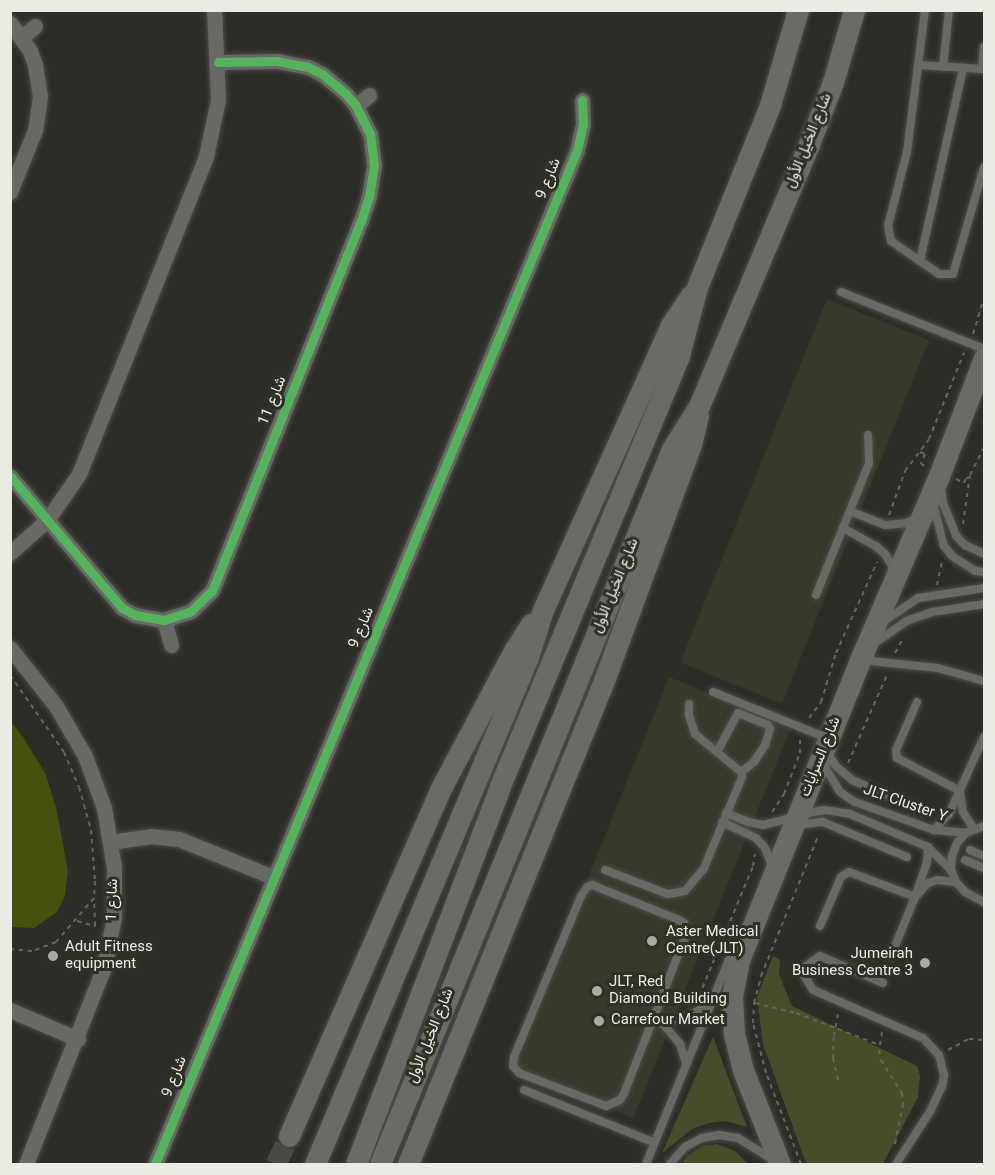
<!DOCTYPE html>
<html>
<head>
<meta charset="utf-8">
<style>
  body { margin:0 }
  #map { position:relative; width:995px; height:1175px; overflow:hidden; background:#2e2e29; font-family:Georgia,Vazirmatn,serif }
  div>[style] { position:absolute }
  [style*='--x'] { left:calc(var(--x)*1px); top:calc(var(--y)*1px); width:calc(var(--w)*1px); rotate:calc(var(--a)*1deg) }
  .built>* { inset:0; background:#37392a; transform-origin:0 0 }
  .green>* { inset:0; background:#474d28 }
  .water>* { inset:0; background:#47500e }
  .secondary-tunnel>* { height:21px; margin-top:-10.5px; transform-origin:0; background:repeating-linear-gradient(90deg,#4a4a45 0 21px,transparent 0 31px) }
  .path>* { height:2px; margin-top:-1px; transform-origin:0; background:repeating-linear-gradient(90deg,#646460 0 4.5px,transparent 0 9px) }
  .roads { filter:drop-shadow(0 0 2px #4b4c48) drop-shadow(0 0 2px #4b4c48) }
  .lane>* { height:8px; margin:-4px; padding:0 4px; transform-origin:4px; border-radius:4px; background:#686865 }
  .street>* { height:15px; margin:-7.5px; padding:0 7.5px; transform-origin:7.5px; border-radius:7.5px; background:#686865 }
  .secondary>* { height:21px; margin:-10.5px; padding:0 10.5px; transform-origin:10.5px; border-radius:10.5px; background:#6a6a66 }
  .cycleway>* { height:9px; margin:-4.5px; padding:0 4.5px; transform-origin:4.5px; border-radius:4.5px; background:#56b35d }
  .dots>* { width:16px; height:16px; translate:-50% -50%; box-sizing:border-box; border:3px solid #2f3126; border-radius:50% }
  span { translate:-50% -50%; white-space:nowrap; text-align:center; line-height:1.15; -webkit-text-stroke:6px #2f3126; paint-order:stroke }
  .street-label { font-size:15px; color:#eaece4 }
  .poi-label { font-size:15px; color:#eaece4 }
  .left { translate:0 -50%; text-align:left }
  .right { translate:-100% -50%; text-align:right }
  .frame { position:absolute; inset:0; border:12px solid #eaece4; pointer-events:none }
</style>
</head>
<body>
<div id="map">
  <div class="built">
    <i style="left:827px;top:299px;width:110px;height:392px;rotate:22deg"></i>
    <i style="left:669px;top:677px;width:132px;height:422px;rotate:22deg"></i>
  </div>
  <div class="green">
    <i style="clip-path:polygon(773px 956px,780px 960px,779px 975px,792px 1006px,917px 1066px,920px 1076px,918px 1097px,883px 1164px,808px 1164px,805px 1160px,763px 1044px,757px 997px)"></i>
    <i style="clip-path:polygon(713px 1037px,747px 1127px,726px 1121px,709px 1123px,692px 1129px,662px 1153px)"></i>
    <i style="clip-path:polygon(717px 1144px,735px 1151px,748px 1164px,682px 1164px,687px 1156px,702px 1146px)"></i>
  </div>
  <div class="water">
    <i style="clip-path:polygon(10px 721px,23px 737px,45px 773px,56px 807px,68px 871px,65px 896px,57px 912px,34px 928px,11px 927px)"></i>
  </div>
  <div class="secondary-tunnel">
    <i style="--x:276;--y:1164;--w:31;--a:-65"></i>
  </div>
  <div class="path">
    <i style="--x:973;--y:334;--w:37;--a:-73"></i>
    <i style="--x:920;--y:452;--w:5;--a:22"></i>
    <i style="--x:925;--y:454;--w:11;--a:112"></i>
    <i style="--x:921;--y:464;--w:4;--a:27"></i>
    <i style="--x:956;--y:479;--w:9;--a:27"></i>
    <i style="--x:964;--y:483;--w:5;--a:-68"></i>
    <i style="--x:966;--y:478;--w:4;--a:0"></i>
    <i style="--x:889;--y:515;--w:47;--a:-70"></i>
    <i style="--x:905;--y:471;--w:40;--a:-53"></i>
    <i style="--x:929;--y:439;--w:93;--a:-67.9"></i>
    <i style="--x:963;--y:524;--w:49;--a:-81.9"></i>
    <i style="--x:970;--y:475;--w:31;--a:-63"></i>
    <i style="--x:937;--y:585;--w:25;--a:-78"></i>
    <i style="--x:895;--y:653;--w:18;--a:-61"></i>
    <i style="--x:10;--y:675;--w:94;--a:55"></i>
    <i style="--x:64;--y:752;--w:38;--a:67"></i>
    <i style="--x:79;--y:787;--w:45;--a:74.4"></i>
    <i style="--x:91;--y:830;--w:51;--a:85.5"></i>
    <i style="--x:95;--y:881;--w:17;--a:93"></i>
    <i style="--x:94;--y:898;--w:58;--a:130.8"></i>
    <i style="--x:56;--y:942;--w:26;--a:159"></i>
    <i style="--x:32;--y:951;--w:22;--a:-175"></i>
    <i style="--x:809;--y:718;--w:20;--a:-53"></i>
    <i style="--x:821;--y:702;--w:51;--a:-73"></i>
    <i style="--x:836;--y:653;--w:100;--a:-65.7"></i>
    <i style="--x:848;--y:763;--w:96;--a:-66.1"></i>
    <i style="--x:772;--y:812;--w:22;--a:-56"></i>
    <i style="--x:784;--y:794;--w:44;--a:-68.7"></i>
    <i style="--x:800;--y:753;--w:15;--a:-90"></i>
    <i style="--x:77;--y:921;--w:19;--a:16"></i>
    <i style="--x:95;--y:926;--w:28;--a:-92"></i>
    <i style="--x:699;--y:996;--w:141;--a:-67.4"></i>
    <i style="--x:753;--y:866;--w:12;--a:-81"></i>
    <i style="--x:755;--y:1003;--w:42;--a:13.7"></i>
    <i style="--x:796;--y:1013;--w:90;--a:20.9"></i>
    <i style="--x:882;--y:1032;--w:18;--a:99"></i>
    <i style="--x:879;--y:1050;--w:10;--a:79"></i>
    <i style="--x:881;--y:1060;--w:39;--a:58"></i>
    <i style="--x:902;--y:1093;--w:11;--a:85"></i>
    <i style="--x:903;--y:1104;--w:41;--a:101.3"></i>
    <i style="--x:948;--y:1050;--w:24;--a:-28"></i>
    <i style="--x:969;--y:1039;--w:15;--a:4"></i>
    <i style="--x:838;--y:1080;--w:22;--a:-103"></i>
    <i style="--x:833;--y:1059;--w:23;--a:-88"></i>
    <i style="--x:834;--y:1036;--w:22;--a:-80"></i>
    <i style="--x:801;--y:1164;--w:97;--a:-111"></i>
    <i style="--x:766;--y:1073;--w:52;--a:-104.6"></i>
    <i style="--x:753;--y:1023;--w:20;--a:-87"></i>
    <i style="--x:754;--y:1003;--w:28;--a:-75"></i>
    <i style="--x:761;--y:976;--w:153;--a:-67.8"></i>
  </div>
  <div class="roads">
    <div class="lane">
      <i style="--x:925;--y:10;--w:143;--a:97.2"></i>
      <i style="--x:907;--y:152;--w:76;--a:104.4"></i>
      <i style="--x:888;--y:226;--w:15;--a:79"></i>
      <i style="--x:891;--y:241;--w:58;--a:34.5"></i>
      <i style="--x:939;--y:274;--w:14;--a:0"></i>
      <i style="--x:953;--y:274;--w:111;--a:-73.8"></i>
      <i style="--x:918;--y:65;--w:66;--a:3.5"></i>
      <i style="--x:943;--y:67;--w:57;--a:-84"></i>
      <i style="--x:982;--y:69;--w:22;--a:-85"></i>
      <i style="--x:920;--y:261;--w:198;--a:-77.4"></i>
      <i style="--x:841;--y:292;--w:154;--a:21.7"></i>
      <i style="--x:941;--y:488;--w:15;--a:82"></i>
      <i style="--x:943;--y:503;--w:35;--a:68"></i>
      <i style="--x:956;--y:536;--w:13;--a:45"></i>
      <i style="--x:965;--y:545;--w:21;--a:25"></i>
      <i style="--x:933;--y:503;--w:44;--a:75.7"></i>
      <i style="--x:944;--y:546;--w:13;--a:51"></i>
      <i style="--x:952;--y:556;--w:27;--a:33"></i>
      <i style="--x:975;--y:571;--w:9;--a:6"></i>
      <i style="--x:850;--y:511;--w:38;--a:22"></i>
      <i style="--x:885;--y:525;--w:21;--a:-5"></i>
      <i style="--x:906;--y:523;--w:11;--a:-27"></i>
      <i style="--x:843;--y:528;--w:38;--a:29"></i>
      <i style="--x:876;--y:546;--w:12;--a:42"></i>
      <i style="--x:885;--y:554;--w:20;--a:60"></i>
      <i style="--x:816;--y:595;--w:142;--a:-68.1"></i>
      <i style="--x:869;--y:463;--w:28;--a:-92"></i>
      <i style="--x:883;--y:622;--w:42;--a:-34.4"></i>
      <i style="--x:918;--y:598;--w:67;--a:-8.6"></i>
      <i style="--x:875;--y:643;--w:38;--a:-35"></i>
      <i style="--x:906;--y:621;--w:28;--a:-19"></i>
      <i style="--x:932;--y:612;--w:53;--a:-8.7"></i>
      <i style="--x:861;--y:660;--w:77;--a:5.9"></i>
      <i style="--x:938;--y:668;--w:48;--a:15.8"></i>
      <i style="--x:713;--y:692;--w:123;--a:22"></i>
      <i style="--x:917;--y:702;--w:52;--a:113.6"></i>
      <i style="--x:896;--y:750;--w:8;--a:83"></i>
      <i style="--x:897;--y:758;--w:71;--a:27.6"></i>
      <i style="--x:826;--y:751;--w:18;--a:56"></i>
      <i style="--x:836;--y:766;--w:21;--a:41"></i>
      <i style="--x:852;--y:780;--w:79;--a:23"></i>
      <i style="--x:717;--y:752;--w:44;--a:-61.7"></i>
      <i style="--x:738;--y:713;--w:32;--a:22"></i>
      <i style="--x:768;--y:725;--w:4;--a:63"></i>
      <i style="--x:770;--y:729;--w:17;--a:107"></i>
      <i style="--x:765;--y:745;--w:20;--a:123"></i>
      <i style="--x:754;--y:762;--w:16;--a:142"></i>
      <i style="--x:822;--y:762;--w:35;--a:59"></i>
      <i style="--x:840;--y:792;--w:18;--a:34"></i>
      <i style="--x:855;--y:802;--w:84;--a:19.5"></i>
      <i style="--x:934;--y:830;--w:32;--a:5"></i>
      <i style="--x:960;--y:793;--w:19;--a:81"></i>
      <i style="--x:963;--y:812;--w:20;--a:57"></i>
      <i style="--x:726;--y:813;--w:24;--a:22"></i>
      <i style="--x:748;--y:822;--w:15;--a:11"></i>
      <i style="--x:763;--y:825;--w:29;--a:-14"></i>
      <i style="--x:802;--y:814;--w:23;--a:-10"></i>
      <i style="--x:825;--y:810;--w:25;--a:9"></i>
      <i style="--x:850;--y:814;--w:85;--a:22.9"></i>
      <i style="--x:928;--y:847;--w:33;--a:45"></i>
      <i style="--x:722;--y:822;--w:38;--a:25"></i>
      <i style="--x:756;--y:838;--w:13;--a:48"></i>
      <i style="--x:765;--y:848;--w:18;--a:68"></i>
      <i style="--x:797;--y:825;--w:26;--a:-7"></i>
      <i style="--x:823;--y:822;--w:91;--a:22.6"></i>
      <i style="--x:984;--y:826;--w:19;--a:159"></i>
      <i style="--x:966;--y:833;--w:13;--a:132"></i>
      <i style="--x:957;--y:843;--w:14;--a:111"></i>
      <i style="--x:952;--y:856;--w:14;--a:94"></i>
      <i style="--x:951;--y:870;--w:13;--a:67"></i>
      <i style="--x:956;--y:882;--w:13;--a:48"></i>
      <i style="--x:965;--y:892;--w:21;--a:28"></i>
      <i style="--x:934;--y:830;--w:22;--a:-47"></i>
      <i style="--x:949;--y:814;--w:85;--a:-65.6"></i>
      <i style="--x:970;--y:850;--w:15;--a:23"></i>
      <i style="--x:965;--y:860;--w:21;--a:23"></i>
      <i style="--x:605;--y:870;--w:67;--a:20.9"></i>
      <i style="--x:668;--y:894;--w:17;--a:-10"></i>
      <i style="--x:685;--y:891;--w:30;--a:-50"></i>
      <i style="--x:704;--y:868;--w:99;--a:-67.3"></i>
      <i style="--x:742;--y:777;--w:5;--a:-101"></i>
      <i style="--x:741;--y:772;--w:60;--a:-140.4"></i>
      <i style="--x:695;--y:734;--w:20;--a:-108"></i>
      <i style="--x:689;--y:715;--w:11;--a:-90"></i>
      <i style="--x:592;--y:885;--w:94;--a:21.9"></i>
      <i style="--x:679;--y:920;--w:6;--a:31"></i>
      <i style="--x:684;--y:923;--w:9;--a:72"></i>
      <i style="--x:687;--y:932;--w:174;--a:111.3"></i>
      <i style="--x:624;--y:1094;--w:7;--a:124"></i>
      <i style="--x:620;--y:1100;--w:15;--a:157"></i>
      <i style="--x:606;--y:1106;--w:93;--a:-159.2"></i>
      <i style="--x:519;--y:1073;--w:9;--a:-131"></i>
      <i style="--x:513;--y:1066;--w:9;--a:-84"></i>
      <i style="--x:514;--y:1057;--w:174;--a:-67.4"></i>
      <i style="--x:581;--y:896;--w:11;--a:-56"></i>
      <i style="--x:587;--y:887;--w:5;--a:-22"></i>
      <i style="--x:918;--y:894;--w:15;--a:-48"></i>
      <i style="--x:928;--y:883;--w:9;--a:-18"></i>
      <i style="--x:937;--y:880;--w:19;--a:6"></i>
      <i style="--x:820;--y:926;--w:53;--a:-66.8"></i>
      <i style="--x:841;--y:877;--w:9;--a:-32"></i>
      <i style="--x:849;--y:872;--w:71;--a:20.7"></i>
      <i style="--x:891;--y:956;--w:64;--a:-67.9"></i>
      <i style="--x:915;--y:897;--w:36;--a:-71"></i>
      <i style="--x:927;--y:863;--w:16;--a:-86"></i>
      <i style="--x:883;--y:983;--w:69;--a:-156.8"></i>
      <i style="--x:820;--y:956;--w:17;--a:144"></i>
      <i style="--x:806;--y:966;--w:9;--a:103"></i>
      <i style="--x:804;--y:975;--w:17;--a:59"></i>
      <i style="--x:813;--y:990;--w:120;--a:23.6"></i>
      <i style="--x:923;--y:1038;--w:23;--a:47"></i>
      <i style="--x:939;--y:1055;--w:21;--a:76"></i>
      <i style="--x:944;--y:1075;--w:11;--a:100"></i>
      <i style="--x:942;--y:1086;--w:26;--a:115"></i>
      <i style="--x:931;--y:1110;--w:64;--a:122.9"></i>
      <i style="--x:654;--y:1019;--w:9;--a:27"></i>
      <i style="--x:662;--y:1023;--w:28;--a:49"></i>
      <i style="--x:680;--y:1044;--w:21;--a:73"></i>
      <i style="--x:662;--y:1023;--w:30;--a:-15"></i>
      <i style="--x:691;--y:1015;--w:22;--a:-32"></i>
      <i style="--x:524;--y:1090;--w:141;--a:22"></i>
      <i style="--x:646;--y:1164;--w:229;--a:-67.9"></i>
      <i style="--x:670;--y:1164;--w:23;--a:-49"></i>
      <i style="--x:685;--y:1147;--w:19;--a:-28"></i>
      <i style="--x:702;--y:1138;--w:17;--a:-10"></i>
      <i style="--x:719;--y:1135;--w:19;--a:9"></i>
      <i style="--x:738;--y:1138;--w:40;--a:32"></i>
    </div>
    <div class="street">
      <i style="--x:10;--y:23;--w:34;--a:54"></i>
      <i style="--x:30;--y:51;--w:15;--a:70"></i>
      <i style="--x:35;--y:65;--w:31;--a:81"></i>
      <i style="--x:40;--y:96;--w:34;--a:98"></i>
      <i style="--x:35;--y:130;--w:67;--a:112"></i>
      <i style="--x:22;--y:37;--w:17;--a:-40"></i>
      <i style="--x:356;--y:106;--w:17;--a:-40"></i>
      <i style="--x:10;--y:476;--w:173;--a:49.7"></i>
      <i style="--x:122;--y:608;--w:15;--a:28"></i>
      <i style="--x:135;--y:615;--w:29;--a:10"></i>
      <i style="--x:164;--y:620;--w:28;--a:-18"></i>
      <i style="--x:191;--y:611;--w:29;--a:-44"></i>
      <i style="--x:212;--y:591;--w:399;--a:-68.1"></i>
      <i style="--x:361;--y:221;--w:25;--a:-72"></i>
      <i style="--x:369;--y:197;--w:32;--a:-81"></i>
      <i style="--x:374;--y:165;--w:31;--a:-97"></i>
      <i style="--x:370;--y:134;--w:31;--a:-117"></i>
      <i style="--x:356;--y:106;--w:16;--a:-130"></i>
      <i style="--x:346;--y:94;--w:31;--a:-140"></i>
      <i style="--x:322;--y:74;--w:16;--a:-153"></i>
      <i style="--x:308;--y:67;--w:31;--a:-169"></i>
      <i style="--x:278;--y:61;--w:60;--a:179"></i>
      <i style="--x:10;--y:553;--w:50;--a:-41.7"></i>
      <i style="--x:47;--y:520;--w:56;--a:-55.2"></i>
      <i style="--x:79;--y:474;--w:342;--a:-68.2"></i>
      <i style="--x:206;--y:156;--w:57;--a:-77.9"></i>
      <i style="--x:218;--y:100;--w:90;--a:-92.5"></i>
      <i style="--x:164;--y:620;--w:26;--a:74"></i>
      <i style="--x:10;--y:648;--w:74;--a:51.6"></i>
      <i style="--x:56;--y:706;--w:58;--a:59.9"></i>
      <i style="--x:85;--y:756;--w:55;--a:69.9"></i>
      <i style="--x:104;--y:808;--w:60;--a:80.4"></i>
      <i style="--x:114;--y:867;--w:50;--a:90"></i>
      <i style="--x:114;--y:917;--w:51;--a:101.3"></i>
      <i style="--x:104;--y:967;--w:212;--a:111.6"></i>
      <i style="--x:111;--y:842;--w:40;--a:-8.5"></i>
      <i style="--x:151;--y:836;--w:28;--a:6"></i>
      <i style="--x:179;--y:839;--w:101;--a:22"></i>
      <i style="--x:10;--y:1010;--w:74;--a:23.1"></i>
      <i style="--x:155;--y:1164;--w:1098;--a:-67.4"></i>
      <i style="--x:577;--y:150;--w:26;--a:-77"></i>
      <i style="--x:583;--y:125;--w:25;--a:-92"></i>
    </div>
    <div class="secondary">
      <i style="--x:289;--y:1136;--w:378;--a:-66.4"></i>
      <i style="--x:440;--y:790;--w:160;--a:-62"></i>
      <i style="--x:515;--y:649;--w:30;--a:-57"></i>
      <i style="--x:315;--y:1164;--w:550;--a:-67.21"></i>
      <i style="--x:528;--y:657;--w:49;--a:-72.3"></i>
      <i style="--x:543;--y:610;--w:312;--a:-65.8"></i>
      <i style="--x:671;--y:325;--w:36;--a:-56"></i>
      <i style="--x:356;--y:1164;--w:404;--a:-69.1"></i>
      <i style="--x:500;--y:786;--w:467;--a:-67.4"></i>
      <i style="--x:679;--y:355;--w:70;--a:-75.2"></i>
      <i style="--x:697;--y:287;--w:196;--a:-68.1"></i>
      <i style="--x:770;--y:105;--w:99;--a:-73.6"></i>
      <i style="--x:380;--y:1164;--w:772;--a:-67.79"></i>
      <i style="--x:672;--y:449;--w:51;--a:-57.9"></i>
      <i style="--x:699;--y:406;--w:284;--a:-67.2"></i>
      <i style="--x:809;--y:144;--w:66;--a:-68.8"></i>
      <i style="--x:833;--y:82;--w:75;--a:-73.7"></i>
      <i style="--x:408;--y:1164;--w:524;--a:-67.93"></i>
      <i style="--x:605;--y:678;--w:249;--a:-69.8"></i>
      <i style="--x:691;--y:444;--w:29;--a:-76"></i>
      <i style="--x:780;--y:1164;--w:101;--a:-111.5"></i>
      <i style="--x:743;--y:1070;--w:37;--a:-104"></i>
      <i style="--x:734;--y:1034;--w:38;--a:-93"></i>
      <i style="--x:732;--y:996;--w:37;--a:-79"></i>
      <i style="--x:739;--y:960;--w:323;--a:-68"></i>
      <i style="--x:860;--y:660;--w:200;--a:-66.8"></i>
      <i style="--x:939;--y:476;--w:126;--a:-69.1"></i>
    </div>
  </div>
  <div class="cycleway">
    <i style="--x:10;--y:476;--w:173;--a:49.7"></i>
    <i style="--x:122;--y:608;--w:15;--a:28"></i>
    <i style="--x:135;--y:615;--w:29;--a:10"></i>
    <i style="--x:164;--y:620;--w:28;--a:-18"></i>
    <i style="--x:191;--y:611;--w:29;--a:-44"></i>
    <i style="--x:212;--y:591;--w:399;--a:-68.1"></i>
    <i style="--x:361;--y:221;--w:25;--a:-72"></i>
    <i style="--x:369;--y:197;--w:32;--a:-81"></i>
    <i style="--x:374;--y:165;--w:31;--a:-97"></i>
    <i style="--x:370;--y:134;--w:31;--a:-117"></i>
    <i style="--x:356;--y:106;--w:16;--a:-130"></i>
    <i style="--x:346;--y:94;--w:31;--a:-140"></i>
    <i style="--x:322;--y:74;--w:16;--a:-153"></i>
    <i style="--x:308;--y:67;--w:31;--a:-169"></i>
    <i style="--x:278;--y:61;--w:60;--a:179"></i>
    <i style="--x:155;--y:1164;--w:1098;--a:-67.4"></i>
    <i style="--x:577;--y:150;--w:26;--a:-77"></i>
    <i style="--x:583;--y:125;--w:25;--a:-92"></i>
  </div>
  <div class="dots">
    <i style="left:652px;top:941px;background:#a8aaa3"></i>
    <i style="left:53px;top:956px;background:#a8aaa3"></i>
    <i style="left:925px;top:963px;background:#a8aaa3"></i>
    <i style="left:597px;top:991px;background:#a8aaa3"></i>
    <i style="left:599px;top:1021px;background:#a8aaa3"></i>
  </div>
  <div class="street-label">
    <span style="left:809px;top:141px;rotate:-68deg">شارع الخيل الأول</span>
    <span style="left:549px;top:179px;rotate:-68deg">شارع 9</span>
    <span style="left:273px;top:401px;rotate:-68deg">شارع 11</span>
    <span style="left:616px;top:586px;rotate:-68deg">شارع الخيل الأول</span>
    <span style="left:362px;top:628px;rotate:-67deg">شارع 9</span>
    <span style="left:821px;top:757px;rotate:-68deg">شارع السرايات</span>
    <span style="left:905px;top:804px;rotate:19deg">JLT Cluster Y</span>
    <span style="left:113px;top:900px;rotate:-88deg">شارع 1</span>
    <span style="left:431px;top:1036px;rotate:-68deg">شارع الخيل الأول</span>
    <span style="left:175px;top:1077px;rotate:-68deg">شارع 9</span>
  </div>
  <div class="poi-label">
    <span class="left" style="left:666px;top:941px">Aster Medical<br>Centre(JLT)</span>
    <span class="left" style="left:65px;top:956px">Adult Fitness<br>equipment</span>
    <span class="right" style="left:913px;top:963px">Jumeirah<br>Business Centre 3</span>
    <span class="left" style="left:609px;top:991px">JLT, Red<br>Diamond Building</span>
    <span class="left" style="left:611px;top:1021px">Carrefour Market</span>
  </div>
  <div class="frame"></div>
</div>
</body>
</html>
